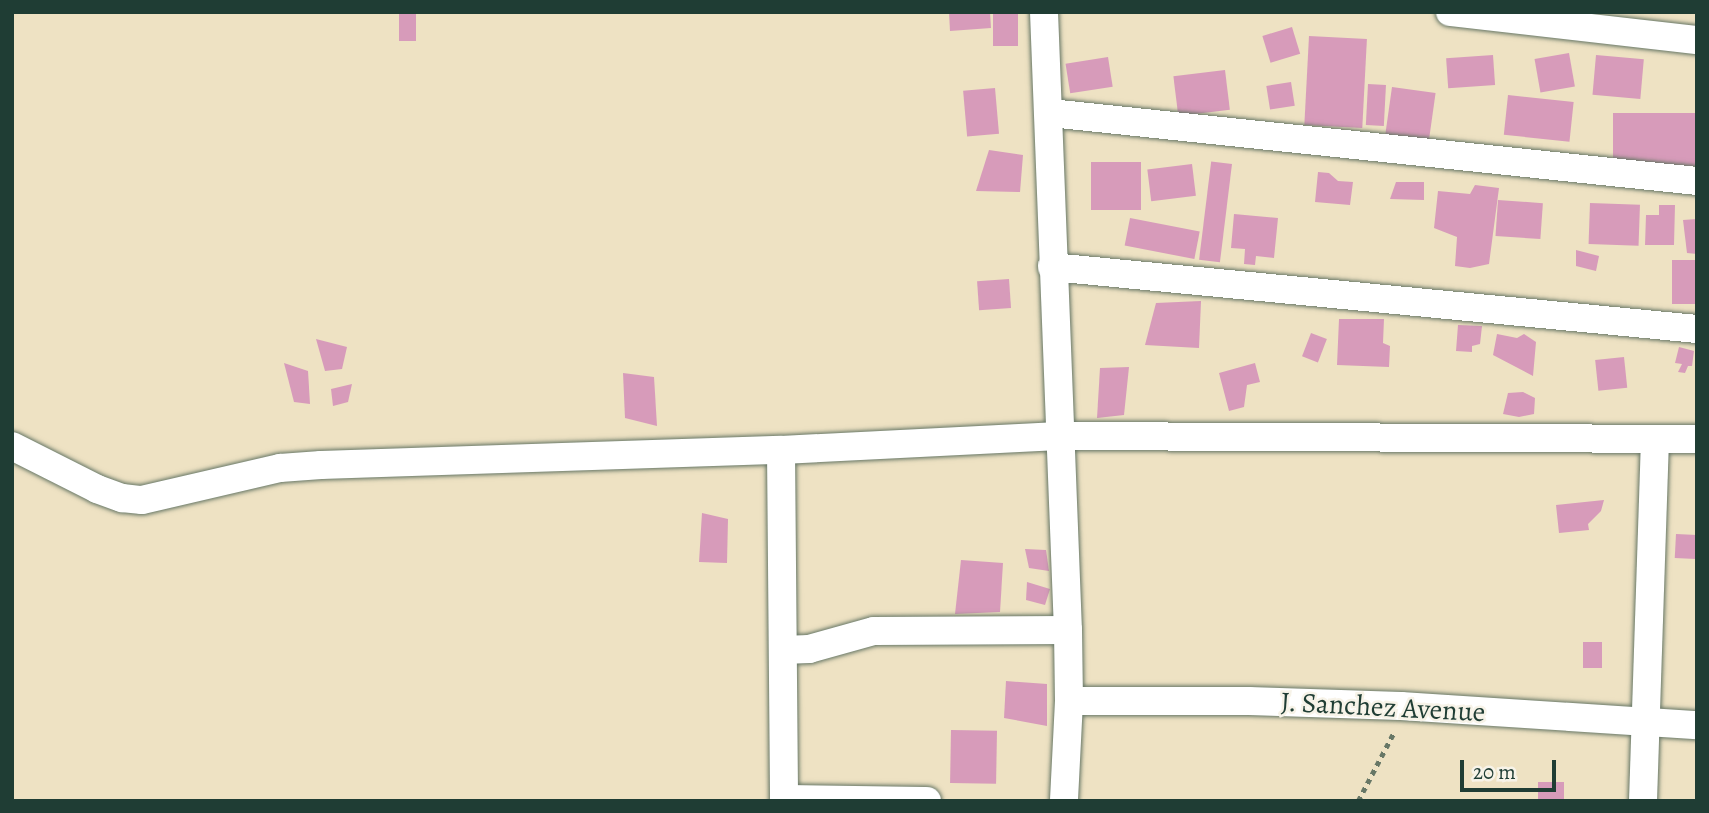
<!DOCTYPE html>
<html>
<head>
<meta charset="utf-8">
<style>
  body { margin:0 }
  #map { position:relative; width:1709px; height:813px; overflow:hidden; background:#eee2c3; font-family:Alegreya,serif }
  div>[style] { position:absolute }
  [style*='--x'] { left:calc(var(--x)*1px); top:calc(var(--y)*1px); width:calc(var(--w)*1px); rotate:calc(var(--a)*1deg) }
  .building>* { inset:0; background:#d79bba; transform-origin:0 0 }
  .path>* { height:4.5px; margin-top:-2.25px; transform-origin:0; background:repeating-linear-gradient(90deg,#677766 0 5px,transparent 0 10px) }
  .roads { filter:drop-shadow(0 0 2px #677766) drop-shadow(0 0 2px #677766) }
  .street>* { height:28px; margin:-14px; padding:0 14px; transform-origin:14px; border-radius:14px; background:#fff }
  span { translate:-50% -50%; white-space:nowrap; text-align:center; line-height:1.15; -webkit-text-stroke:5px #f7f3e8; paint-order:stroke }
  .street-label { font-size:28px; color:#1f3d34 }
  .frame { position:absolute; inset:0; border:14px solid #1f3d34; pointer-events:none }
  .scale { position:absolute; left:1460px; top:760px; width:96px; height:32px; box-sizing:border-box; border:4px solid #1f3d34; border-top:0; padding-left:9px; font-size:21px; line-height:24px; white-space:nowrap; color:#1f3d34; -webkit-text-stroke:5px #f7f3e8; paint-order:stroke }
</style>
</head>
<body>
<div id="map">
  <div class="building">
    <i style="left:399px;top:12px;width:17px;height:29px"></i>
    <i style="clip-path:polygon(949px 12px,990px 12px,991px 28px,950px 31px)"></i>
    <i style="left:993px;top:12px;width:25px;height:34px"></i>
    <i style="left:1292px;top:27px;width:28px;height:31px;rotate:73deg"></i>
    <i style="left:1309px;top:36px;width:58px;height:89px;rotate:3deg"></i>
    <i style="left:1569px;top:53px;width:34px;height:35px;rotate:80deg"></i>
    <i style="left:1493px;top:55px;width:30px;height:47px;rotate:86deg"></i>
    <i style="left:1596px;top:55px;width:48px;height:40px;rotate:5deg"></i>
    <i style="left:1108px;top:57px;width:30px;height:43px;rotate:81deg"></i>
    <i style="left:1225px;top:70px;width:40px;height:52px;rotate:83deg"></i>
    <i style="left:1291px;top:82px;width:24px;height:25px;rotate:81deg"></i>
    <i style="left:1368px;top:84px;width:18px;height:41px;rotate:3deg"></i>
    <i style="left:1392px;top:87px;width:44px;height:52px;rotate:8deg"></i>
    <i style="left:995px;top:88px;width:46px;height:32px;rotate:85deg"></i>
    <i style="left:1508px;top:95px;width:66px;height:40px;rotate:6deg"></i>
    <i style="left:1697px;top:113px;width:53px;height:84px;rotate:90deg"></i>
    <i style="clip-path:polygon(989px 150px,1023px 155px,1020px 192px,976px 191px)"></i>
    <i style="left:1091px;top:162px;width:50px;height:48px"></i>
    <i style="left:1192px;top:164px;width:32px;height:45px;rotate:83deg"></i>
    <i style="left:1232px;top:164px;width:99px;height:21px;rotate:97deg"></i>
    <i style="clip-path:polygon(1318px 172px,1329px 173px,1338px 181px,1353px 182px,1350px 205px,1315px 202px)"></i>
    <i style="clip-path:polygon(1396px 182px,1424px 182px,1424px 200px,1390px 199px)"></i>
    <i style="clip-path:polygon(1475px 185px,1499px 188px,1489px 264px,1470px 268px,1455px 266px,1457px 237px,1434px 228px,1438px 191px,1470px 194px)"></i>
    <i style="left:1498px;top:200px;width:45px;height:36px;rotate:4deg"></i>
    <i style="left:1590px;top:203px;width:50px;height:41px;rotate:2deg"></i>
    <i style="clip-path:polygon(1659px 205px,1675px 205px,1674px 245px,1645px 245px,1646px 215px,1659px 215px)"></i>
    <i style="clip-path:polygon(1234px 214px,1278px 218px,1274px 258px,1256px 256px,1255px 265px,1244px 264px,1245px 249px,1231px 248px)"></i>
    <i style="left:1130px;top:218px;width:71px;height:28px;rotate:11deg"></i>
    <i style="clip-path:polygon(1697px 219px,1697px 254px,1687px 253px,1683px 220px)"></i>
    <i style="clip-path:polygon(1576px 250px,1599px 256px,1596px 271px,1576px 266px)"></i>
    <i style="left:1672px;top:260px;width:25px;height:44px"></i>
    <i style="left:1009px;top:279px;width:29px;height:32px;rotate:86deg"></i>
    <i style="clip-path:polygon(1201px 301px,1199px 348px,1145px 345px,1156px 303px)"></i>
    <i style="clip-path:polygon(1339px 319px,1384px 319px,1383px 343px,1390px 346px,1389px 367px,1337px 365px)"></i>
    <i style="clip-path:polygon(1458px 325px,1482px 326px,1480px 344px,1472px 346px,1472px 352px,1456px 351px)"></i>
    <i style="left:1311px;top:333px;width:17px;height:25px;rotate:21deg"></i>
    <i style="clip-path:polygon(1497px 334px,1517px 338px,1524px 334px,1536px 342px,1533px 376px,1493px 355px)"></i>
    <i style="clip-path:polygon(316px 339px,347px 347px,342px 369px,325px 371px)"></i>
    <i style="clip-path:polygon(1679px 347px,1694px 351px,1692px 366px,1688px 366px,1685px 373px,1678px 372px,1682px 364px,1675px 363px)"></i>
    <i style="left:1624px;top:357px;width:31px;height:29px;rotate:84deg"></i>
    <i style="clip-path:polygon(284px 363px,308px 371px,310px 404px,294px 402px)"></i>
    <i style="clip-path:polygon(1255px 363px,1260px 382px,1247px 385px,1244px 407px,1229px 411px,1219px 373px)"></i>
    <i style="clip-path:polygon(1129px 367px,1124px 415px,1097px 418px,1100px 368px)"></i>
    <i style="clip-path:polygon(623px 373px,654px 377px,657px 426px,625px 418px)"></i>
    <i style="clip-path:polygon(352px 384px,348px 402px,333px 406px,331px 389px)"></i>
    <i style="clip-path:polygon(1523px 392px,1535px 398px,1534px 414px,1519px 417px,1503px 414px,1508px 393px)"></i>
    <i style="clip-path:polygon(1604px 500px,1601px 511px,1588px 524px,1589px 530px,1559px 533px,1556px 505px)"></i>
    <i style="clip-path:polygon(702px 513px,728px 519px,727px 563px,699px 562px)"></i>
    <i style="left:1676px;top:534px;width:21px;height:24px;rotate:3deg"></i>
    <i style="clip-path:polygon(1025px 549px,1046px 550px,1049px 571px,1029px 568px)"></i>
    <i style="clip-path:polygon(961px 560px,1003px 563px,1000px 612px,955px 614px)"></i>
    <i style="clip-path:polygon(1027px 582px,1050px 589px,1045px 605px,1026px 600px)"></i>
    <i style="left:1583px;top:642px;width:19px;height:26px"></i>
    <i style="clip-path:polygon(1006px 681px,1047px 684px,1047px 726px,1004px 718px)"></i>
    <i style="left:951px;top:730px;width:46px;height:53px;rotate:1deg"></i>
    <i style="left:1564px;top:782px;width:19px;height:26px;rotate:90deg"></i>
  </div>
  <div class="path">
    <i style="--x:1358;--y:801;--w:76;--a:-62.4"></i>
  </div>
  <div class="roads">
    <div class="street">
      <i style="--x:1044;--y:12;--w:618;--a:87.78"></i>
      <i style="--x:1068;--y:630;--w:71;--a:89.2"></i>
      <i style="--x:1069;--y:701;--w:100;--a:92.9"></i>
      <i style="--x:1450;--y:12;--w:249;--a:6.5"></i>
      <i style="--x:1050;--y:113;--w:651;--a:6"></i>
      <i style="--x:1052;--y:267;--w:648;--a:5.49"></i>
      <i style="--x:12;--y:446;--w:95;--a:26.8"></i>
      <i style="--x:97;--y:489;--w:27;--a:20"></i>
      <i style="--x:122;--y:498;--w:20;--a:6"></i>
      <i style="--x:142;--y:500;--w:142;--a:-13.1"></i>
      <i style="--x:280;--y:468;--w:41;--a:-4.2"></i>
      <i style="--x:321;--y:465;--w:460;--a:-1.9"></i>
      <i style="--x:781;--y:450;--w:278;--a:-2.9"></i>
      <i style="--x:1059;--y:436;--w:638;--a:0.27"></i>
      <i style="--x:781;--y:450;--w:351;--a:89.5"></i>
      <i style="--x:783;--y:650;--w:26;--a:-2"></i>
      <i style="--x:809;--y:649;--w:67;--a:-15.5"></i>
      <i style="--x:874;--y:631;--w:194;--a:-0.3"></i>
      <i style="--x:1069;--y:701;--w:180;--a:0"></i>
      <i style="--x:1249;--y:701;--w:152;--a:1.9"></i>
      <i style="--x:1401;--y:706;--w:297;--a:3.7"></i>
      <i style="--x:784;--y:799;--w:143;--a:0.8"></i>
      <i style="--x:1643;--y:801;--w:361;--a:-88.1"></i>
    </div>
  </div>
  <div class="street-label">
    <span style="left:1383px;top:707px;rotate:3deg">J. Sanchez Avenue</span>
  </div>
  <div class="frame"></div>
  <div class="scale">20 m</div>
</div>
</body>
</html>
